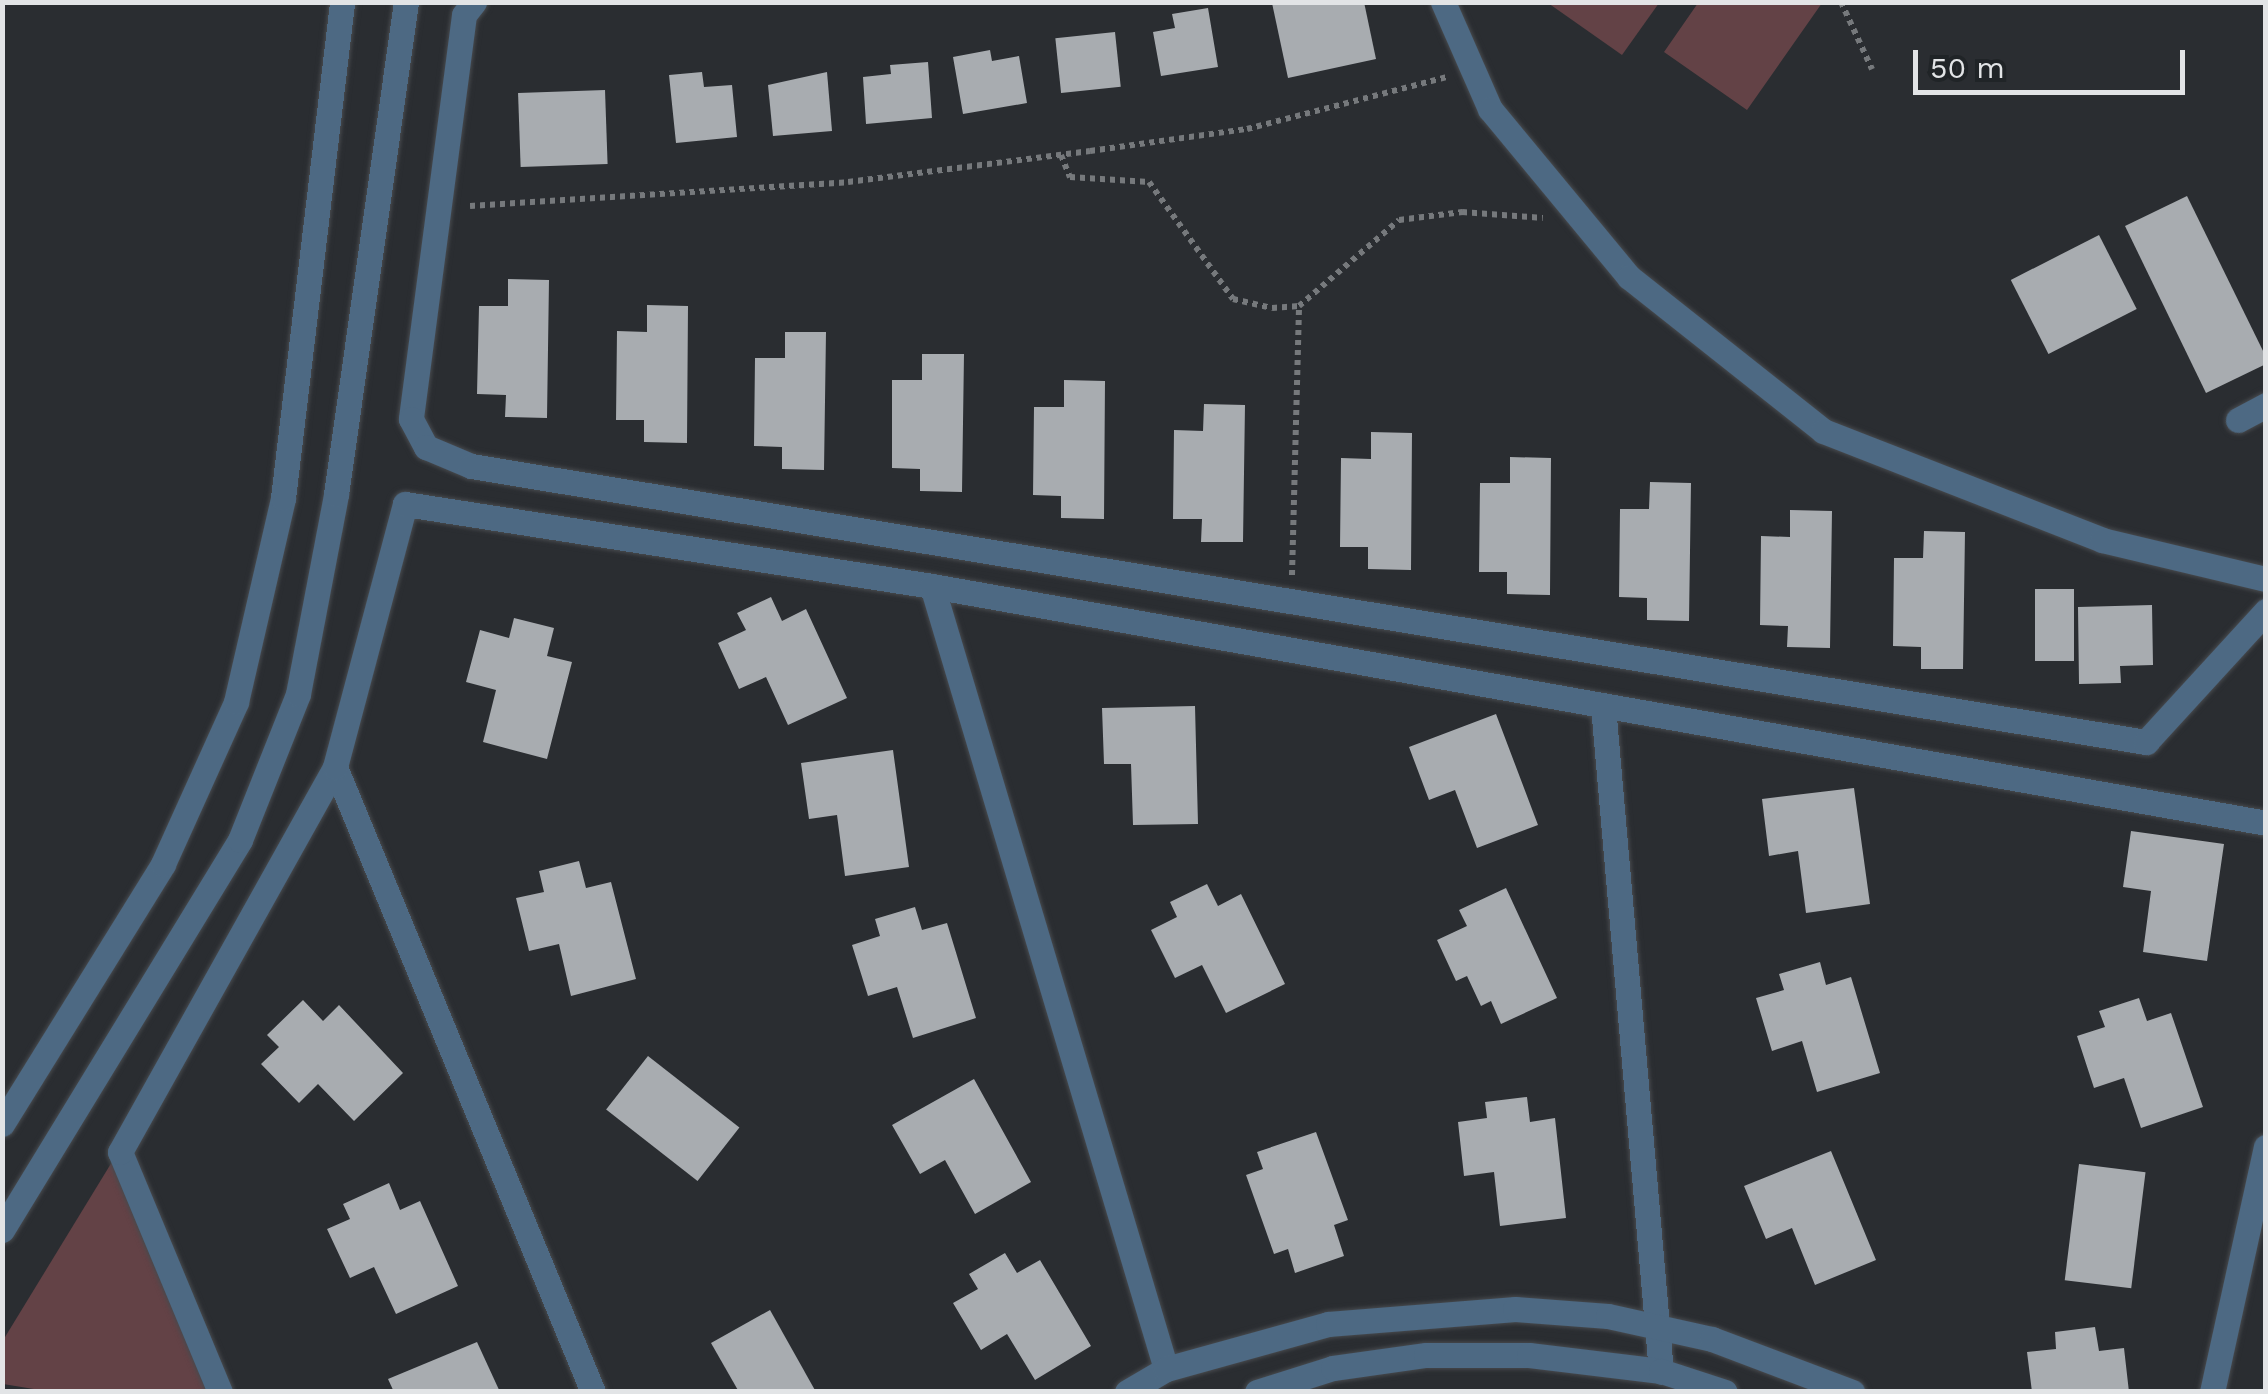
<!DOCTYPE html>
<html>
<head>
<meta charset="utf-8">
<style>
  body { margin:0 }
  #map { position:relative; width:2268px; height:1394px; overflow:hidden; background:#2a2d31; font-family:"Work Sans",sans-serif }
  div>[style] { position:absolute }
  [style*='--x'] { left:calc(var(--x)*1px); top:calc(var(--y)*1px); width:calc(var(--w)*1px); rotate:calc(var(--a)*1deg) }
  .green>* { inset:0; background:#634246 }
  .building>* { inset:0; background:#a8acb0; transform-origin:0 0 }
  .path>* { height:6px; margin-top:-3px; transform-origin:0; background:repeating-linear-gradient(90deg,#76797c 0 5px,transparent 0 10px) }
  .roads { filter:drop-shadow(0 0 2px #474a4e) drop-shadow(0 0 2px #474a4e) }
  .street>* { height:25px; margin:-12.5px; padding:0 12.5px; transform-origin:12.5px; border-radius:12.5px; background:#4d6983 }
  span { translate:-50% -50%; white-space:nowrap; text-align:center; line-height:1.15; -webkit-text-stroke:10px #202427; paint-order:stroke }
  .frame { position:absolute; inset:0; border:5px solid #e2e4e6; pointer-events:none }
  .scale { position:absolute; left:1913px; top:50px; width:272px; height:45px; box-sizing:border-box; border:5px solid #e2e4e6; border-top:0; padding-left:12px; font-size:30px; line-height:35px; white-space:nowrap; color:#e2e4e6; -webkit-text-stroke:8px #202427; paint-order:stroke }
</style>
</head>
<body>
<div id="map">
  <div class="green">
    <i style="clip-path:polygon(1548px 3px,1659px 2px,1659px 3px,1622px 55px)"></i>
    <i style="clip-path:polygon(1698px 3px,1698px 2px,1822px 3px,1747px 110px,1664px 52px)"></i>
    <i style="clip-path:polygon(115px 1157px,210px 1391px,52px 1392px,3px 1384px,2px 1342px)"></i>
  </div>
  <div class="building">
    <i style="clip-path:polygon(1364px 2px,1376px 59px,1288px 78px,1272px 3px)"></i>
    <i style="clip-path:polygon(1208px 8px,1218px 67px,1161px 76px,1153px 32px,1175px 28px,1172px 14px)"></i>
    <i style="left:1115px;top:32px;width:55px;height:60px;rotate:84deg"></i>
    <i style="clip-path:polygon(990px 50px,992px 61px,1019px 56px,1027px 103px,963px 114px,953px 57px)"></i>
    <i style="clip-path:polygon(928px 62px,932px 118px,866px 124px,863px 77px,891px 74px,890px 65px)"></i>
    <i style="clip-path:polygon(702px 72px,704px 87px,732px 85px,737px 137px,676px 143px,669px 75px)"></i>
    <i style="clip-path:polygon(827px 72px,832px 131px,773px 136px,768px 85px)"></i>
    <i style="left:605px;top:90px;width:74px;height:87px;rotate:88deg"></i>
    <i style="clip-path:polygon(2187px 196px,2266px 357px,2266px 364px,2206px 393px,2125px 226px)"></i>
    <i style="left:2099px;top:235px;width:83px;height:99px;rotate:63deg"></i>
    <i style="clip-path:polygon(508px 279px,549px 280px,547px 418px,505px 417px,506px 395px,477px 394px,479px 306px,508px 306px)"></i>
    <i style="clip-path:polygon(647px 305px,688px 306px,687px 443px,644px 442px,644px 420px,616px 420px,617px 331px,647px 332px)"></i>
    <i style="clip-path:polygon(785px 332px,826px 332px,824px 470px,782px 469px,782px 447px,754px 446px,755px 358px,785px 358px)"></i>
    <i style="clip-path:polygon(922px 354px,964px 354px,962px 492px,920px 491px,920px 469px,892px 468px,892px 380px,922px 380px)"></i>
    <i style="clip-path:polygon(1064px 380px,1105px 381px,1104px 519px,1061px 518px,1061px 496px,1033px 495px,1034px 407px,1064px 407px)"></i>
    <i style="clip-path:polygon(1204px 404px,1245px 405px,1243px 542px,1201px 542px,1202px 519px,1173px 519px,1174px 430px,1203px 431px)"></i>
    <i style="clip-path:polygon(1371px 432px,1412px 433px,1411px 570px,1368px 569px,1368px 547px,1340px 547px,1341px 458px,1371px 459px)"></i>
    <i style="clip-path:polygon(1510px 457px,1551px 458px,1550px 595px,1507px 594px,1507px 572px,1479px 572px,1480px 483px,1510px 483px)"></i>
    <i style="clip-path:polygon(1650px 482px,1691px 483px,1689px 621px,1647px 620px,1647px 598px,1619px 597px,1620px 509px,1649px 509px)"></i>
    <i style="clip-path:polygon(1790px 510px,1832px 511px,1830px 648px,1787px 647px,1788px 626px,1760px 625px,1761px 536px,1790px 537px)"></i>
    <i style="clip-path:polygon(1924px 531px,1965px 532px,1963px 669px,1921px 669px,1921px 647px,1893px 646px,1894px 558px,1923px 558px)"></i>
    <i style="left:2035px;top:589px;width:39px;height:72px"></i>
    <i style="clip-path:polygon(771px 597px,782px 621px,806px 609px,847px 698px,788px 725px,766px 677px,739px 689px,718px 643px,746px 630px,737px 613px)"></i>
    <i style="clip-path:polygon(2152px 605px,2153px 665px,2120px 666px,2121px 683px,2079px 684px,2078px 607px)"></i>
    <i style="clip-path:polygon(514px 618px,554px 628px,547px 656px,572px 662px,547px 759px,483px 742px,496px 690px,466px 682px,480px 630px,509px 638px)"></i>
    <i style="clip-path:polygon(1195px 706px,1198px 824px,1133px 825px,1131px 764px,1104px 764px,1102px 708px)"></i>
    <i style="clip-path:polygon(1496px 714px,1538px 825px,1477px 848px,1455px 790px,1429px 800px,1409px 747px)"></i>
    <i style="clip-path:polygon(893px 750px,909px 867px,845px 876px,837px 815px,809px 819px,801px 763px)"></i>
    <i style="clip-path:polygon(1854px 788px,1870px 904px,1806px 913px,1798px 851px,1769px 856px,1762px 799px)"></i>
    <i style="clip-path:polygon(2131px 831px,2224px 844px,2207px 961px,2143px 952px,2151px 891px,2123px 887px)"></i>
    <i style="clip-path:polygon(579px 861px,586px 888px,611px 882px,636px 979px,571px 996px,559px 944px,529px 951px,516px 898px,544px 892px,539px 871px)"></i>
    <i style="clip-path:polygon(1207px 884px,1218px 906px,1241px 894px,1285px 984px,1226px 1013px,1202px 965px,1175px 978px,1151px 930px,1177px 917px,1170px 902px)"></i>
    <i style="clip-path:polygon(1506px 888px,1557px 998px,1501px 1024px,1491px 1001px,1481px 1006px,1467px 976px,1456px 981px,1437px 940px,1467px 926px,1459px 910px)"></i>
    <i style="clip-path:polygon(915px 907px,922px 930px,947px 923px,976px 1018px,913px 1038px,897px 987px,868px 996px,852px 945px,880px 936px,875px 919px)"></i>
    <i style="clip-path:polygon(1820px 962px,1826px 985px,1851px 977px,1880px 1073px,1817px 1092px,1802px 1041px,1772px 1051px,1756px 998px,1784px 990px,1779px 974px)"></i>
    <i style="clip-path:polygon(2139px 998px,2147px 1021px,2171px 1013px,2203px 1107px,2141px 1128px,2124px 1078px,2094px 1088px,2077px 1036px,2105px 1027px,2099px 1011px)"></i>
    <i style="clip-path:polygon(303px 1000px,323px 1021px,339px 1005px,403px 1073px,354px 1121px,318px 1084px,299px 1103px,261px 1064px,279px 1047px,267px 1035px)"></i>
    <i style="left:648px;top:1056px;width:116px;height:68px;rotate:38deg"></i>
    <i style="clip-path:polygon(974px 1079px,1031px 1182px,975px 1214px,945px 1160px,920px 1174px,892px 1125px)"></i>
    <i style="clip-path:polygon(1527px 1097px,1530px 1122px,1555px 1118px,1566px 1218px,1500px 1226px,1494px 1172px,1464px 1176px,1458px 1122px,1487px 1118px,1485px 1102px)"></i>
    <i style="clip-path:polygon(1316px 1132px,1348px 1220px,1334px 1225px,1344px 1256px,1295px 1273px,1288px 1249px,1274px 1254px,1246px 1175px,1263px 1169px,1257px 1152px)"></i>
    <i style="clip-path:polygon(1831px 1151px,1876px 1260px,1815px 1285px,1792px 1228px,1766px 1239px,1744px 1186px)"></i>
    <i style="left:2079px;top:1164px;width:67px;height:117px;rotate:7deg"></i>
    <i style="clip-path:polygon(389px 1183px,400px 1210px,420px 1201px,458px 1286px,396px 1314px,374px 1267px,350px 1278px,327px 1229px,350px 1219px,343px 1204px)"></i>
    <i style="clip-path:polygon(1005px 1253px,1017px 1273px,1040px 1260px,1091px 1346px,1035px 1380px,1007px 1334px,981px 1350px,953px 1303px,978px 1289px,969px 1274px)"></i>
    <i style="clip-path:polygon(770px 1310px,816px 1392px,739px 1392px,711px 1343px)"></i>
    <i style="clip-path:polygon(2095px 1327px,2099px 1351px,2124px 1348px,2129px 1392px,2032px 1392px,2027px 1352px,2056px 1349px,2055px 1332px)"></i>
    <i style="clip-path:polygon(477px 1342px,500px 1392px,394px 1392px,388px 1379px)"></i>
  </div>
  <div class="path">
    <i style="--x:1841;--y:2;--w:74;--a:65.2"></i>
    <i style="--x:1061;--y:155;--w:24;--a:68"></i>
    <i style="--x:1070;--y:177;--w:79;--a:3.6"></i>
    <i style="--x:1149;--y:182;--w:144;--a:54.3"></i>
    <i style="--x:1233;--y:299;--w:40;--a:13"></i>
    <i style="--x:1272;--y:308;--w:27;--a:-4"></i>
    <i style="--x:1299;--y:306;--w:132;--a:-40.7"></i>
    <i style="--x:1399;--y:220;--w:64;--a:-7.2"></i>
    <i style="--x:1462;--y:212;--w:81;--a:4.2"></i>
    <i style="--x:470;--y:206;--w:379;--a:-3.6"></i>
    <i style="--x:848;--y:182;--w:244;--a:-7.3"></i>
    <i style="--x:1090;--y:151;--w:159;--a:-8"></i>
    <i style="--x:1247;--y:129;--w:206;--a:-14.6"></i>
    <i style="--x:1292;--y:575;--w:269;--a:-88.5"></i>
  </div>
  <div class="roads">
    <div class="street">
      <i style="--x:474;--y:2;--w:16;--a:128"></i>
      <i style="--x:464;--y:15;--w:407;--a:97.5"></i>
      <i style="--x:411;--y:419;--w:32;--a:62"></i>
      <i style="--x:426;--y:447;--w:49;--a:22.9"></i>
      <i style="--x:471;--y:466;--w:1698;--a:9.36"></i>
      <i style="--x:2146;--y:742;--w:178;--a:-47.5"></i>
      <i style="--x:1443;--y:2;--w:117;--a:66.3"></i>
      <i style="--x:1490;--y:109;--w:218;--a:50.4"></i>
      <i style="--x:1629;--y:277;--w:248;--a:38.4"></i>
      <i style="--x:1823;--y:431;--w:300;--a:21.3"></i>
      <i style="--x:2102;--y:540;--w:169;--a:13.4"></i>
      <i style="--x:2238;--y:420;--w:32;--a:-28"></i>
      <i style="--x:932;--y:586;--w:817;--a:73.36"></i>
      <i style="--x:1603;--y:706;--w:668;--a:85.02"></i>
      <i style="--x:2;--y:1124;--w:306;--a:-58.2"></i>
      <i style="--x:163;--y:864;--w:178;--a:-65.7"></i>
      <i style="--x:236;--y:702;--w:209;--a:-77"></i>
      <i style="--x:283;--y:498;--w:499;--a:-83.2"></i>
      <i style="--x:2;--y:1230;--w:457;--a:-58.6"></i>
      <i style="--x:240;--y:840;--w:157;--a:-68.3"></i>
      <i style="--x:298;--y:694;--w:204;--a:-79.2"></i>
      <i style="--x:336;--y:494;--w:497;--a:-81.9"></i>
      <i style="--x:220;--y:1392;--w:260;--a:-112.6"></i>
      <i style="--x:120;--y:1152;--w:441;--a:-60.8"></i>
      <i style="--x:593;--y:1392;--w:676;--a:-112.43"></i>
      <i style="--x:335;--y:767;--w:272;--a:-75.1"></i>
      <i style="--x:405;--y:504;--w:533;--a:8.84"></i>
      <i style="--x:932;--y:586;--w:1355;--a:10.07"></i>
      <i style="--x:1127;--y:1392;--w:45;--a:-30.5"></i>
      <i style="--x:1166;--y:1369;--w:168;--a:-15.5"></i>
      <i style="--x:1328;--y:1324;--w:188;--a:-4.6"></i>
      <i style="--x:1515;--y:1309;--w:93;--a:4.3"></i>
      <i style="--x:1608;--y:1316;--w:107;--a:12.5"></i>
      <i style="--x:1712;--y:1339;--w:150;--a:20.7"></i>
      <i style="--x:1257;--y:1392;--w:80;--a:-17.5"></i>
      <i style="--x:1333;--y:1368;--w:94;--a:-8"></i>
      <i style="--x:1426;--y:1355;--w:103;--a:0"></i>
      <i style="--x:1529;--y:1355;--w:133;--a:6.9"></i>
      <i style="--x:1661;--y:1371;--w:67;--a:18.2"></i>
      <i style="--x:2212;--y:1392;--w:251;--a:-77.6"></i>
    </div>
  </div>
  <div class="frame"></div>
  <div class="scale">50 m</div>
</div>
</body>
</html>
